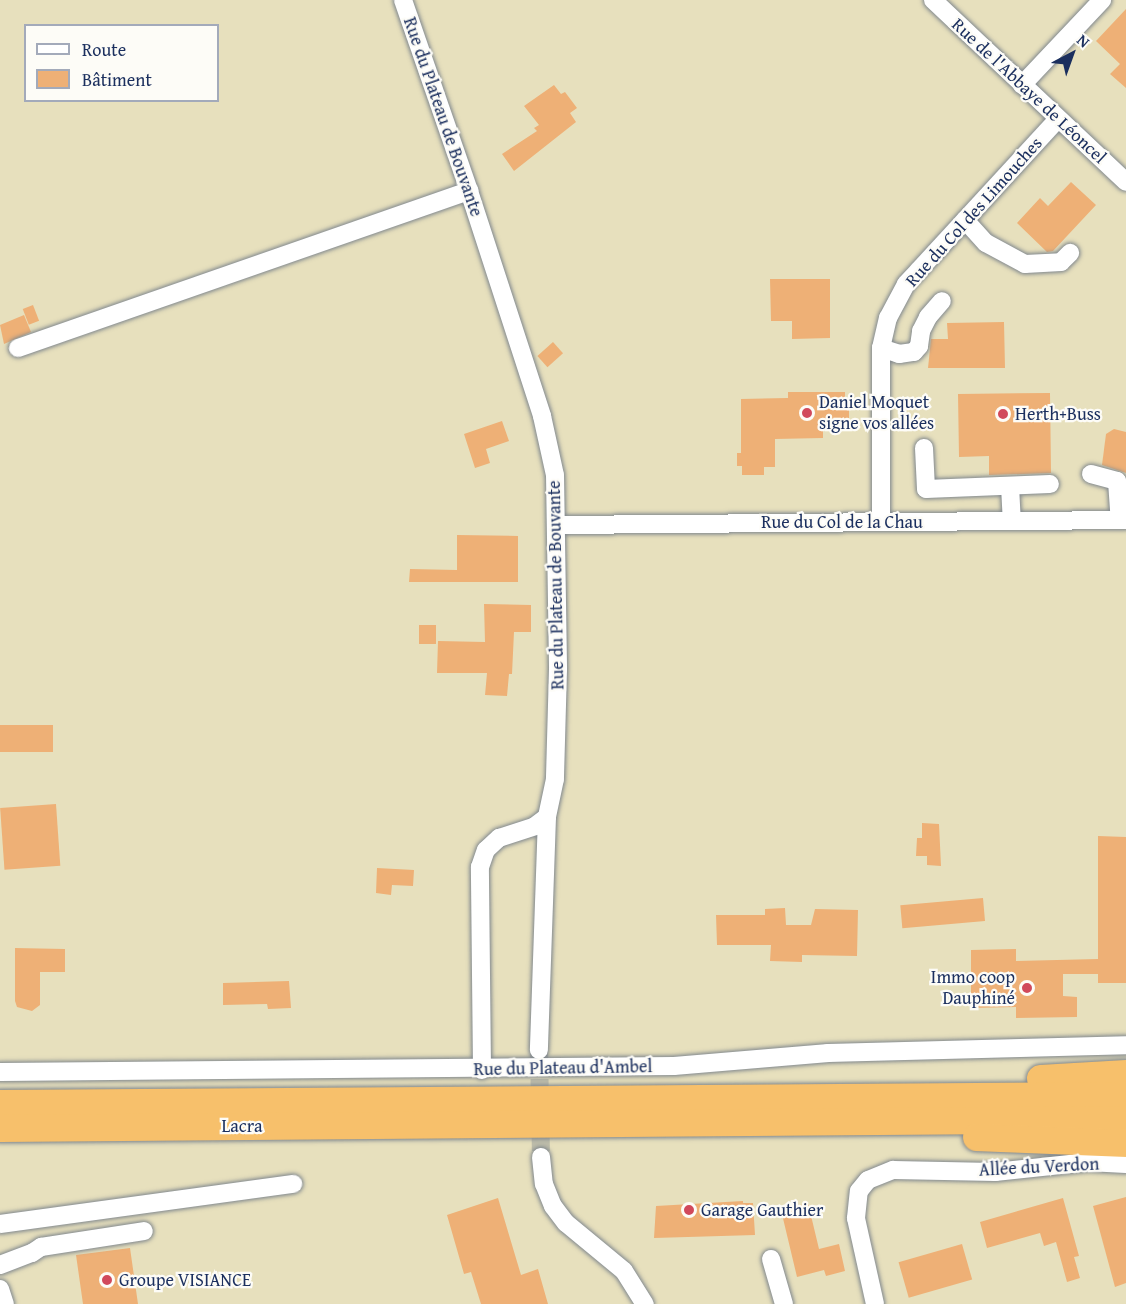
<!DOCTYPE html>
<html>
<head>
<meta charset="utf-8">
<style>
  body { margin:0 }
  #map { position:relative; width:1126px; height:1304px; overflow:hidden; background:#e7e0bd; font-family:"Gentium Book Plus",serif }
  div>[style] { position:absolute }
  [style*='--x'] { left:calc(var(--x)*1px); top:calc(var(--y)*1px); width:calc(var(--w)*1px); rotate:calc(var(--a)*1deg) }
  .building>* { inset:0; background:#eeb076; transform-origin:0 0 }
  .minor-tunnel>* { height:18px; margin-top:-9px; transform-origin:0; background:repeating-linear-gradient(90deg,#bebdaa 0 18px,transparent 0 27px) }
  .roads { filter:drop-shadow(0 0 2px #81888e) drop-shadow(0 0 2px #81888e) }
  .minor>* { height:18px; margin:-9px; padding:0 9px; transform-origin:9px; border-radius:9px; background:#fff }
  .highway>* { height:27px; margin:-13.5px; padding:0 13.5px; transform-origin:13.5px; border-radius:13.5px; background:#f7c06b }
  .dots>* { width:16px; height:16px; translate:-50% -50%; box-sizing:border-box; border:3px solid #fdfcf7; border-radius:50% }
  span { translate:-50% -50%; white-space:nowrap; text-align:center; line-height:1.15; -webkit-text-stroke:4.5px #fdfcf7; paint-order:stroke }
  .street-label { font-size:18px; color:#1b2f5e }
  .poi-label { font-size:18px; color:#1b2f5e }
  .left { translate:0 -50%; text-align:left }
  .right { translate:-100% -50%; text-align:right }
  .legend { position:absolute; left:24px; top:24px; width:195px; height:78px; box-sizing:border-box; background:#fdfcf7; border:2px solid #a3aaba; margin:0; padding:8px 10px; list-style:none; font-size:18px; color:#1b2f5e }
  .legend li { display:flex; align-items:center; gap:12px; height:30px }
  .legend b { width:30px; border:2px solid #a3aaba }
  .north { position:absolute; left:1042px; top:24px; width:60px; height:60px; -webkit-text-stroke:4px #fdfcf7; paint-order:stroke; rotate:41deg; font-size:16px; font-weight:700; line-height:24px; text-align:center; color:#1b2f5e }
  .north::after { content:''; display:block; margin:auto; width:21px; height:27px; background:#1b2f5e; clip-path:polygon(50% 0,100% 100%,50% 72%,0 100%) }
</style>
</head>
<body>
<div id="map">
  <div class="building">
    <i style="clip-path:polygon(1126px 9px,1126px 88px,1110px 74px,1120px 64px,1096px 41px)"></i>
    <i style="clip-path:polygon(554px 85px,561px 94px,565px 92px,577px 108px,570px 113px,576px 122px,514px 171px,502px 154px,537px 131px,534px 128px,539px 125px,524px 106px)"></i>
    <i style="clip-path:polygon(1071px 182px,1096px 205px,1053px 251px,1047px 252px,1017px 223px,1040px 198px,1048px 206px)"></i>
    <i style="clip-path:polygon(770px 279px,830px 279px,830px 338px,792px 339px,792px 321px,771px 321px)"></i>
    <i style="left:33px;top:305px;width:17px;height:11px;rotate:69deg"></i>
    <i style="clip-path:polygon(24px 315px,31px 332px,4px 344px,0 325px)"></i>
    <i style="clip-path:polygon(1004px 322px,1005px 368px,928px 368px,931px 339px,948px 339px,947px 323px)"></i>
    <i style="left:553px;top:342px;width:15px;height:21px;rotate:48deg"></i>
    <i style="clip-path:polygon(788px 392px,845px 392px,845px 403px,849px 403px,849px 425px,823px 425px,823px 438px,775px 439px,775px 467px,764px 467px,764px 475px,742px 475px,742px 466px,737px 466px,737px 453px,741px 453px,741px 399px,788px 398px)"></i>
    <i style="clip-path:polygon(1050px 393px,1051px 473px,989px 475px,989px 456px,959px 457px,958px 394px)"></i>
    <i style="clip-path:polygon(502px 421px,509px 441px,486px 449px,490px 463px,475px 468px,464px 434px)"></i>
    <i style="clip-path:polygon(1114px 429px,1126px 432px,1126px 473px,1102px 465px,1106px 434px)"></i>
    <i style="clip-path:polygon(457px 535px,518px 536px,518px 582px,409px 582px,410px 569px,457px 570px)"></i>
    <i style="clip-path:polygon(484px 604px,531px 605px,531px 632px,514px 632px,512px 674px,509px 674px,507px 696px,485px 695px,487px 673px,437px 673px,438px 641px,485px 642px)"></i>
    <i style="left:419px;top:625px;width:17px;height:19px"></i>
    <i style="left:53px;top:725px;width:27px;height:53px;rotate:90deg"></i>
    <i style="left:56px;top:804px;width:62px;height:56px;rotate:86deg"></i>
    <i style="clip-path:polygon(922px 823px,939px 824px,941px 866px,927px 865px,927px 856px,916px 856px,917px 838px,922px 838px)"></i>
    <i style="clip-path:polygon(1098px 836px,1126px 837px,1126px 983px,1098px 983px,1098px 974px,1063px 974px,1063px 996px,1077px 997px,1077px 1017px,1016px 1018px,1016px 1007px,971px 1008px,971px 950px,1016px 949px,1016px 961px,1098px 959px)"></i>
    <i style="clip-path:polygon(377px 868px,414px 870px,413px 886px,392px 885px,391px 895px,376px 893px)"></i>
    <i style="left:983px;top:898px;width:23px;height:83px;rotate:85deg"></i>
    <i style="clip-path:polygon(785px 908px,786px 925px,811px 925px,815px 909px,858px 910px,857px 956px,802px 955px,802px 962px,770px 961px,771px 945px,717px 945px,716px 915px,765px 915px,765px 909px)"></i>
    <i style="clip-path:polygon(15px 948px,65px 949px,65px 972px,40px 972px,40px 1005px,32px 1011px,17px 1007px,15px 1001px)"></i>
    <i style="clip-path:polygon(289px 981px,291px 1008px,268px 1009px,267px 1004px,223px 1005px,223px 983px)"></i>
    <i style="clip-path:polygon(1126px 1197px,1126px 1283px,1115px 1287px,1093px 1206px)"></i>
    <i style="clip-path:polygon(498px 1198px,521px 1275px,538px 1269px,548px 1304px,481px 1304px,471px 1272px,464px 1274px,447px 1215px)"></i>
    <i style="clip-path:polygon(1063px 1198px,1079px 1256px,1074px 1257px,1080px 1278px,1067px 1282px,1056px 1242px,1044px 1246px,1040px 1233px,987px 1248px,980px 1222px)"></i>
    <i style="clip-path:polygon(743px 1201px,743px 1203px,753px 1203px,755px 1235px,654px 1238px,656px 1206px)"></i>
    <i style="clip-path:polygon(808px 1203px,819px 1249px,839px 1244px,845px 1271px,826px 1276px,824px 1270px,797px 1277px,781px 1210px)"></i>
    <i style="left:962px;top:1244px;width:37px;height:66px;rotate:74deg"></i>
    <i style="clip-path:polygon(130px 1248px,138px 1304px,83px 1304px,76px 1255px)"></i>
  </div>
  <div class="minor-tunnel">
    <i style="--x:539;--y:1052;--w:105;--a:88.9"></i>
  </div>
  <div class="roads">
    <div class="minor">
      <i style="--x:403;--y:0;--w:202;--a:70.9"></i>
      <i style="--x:469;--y:191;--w:237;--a:72"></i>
      <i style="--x:542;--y:416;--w:60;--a:77.6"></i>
      <i style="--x:555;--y:475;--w:194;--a:89.1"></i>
      <i style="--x:558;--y:669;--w:110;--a:91.6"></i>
      <i style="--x:555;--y:779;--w:39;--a:102"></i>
      <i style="--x:547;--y:817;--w:233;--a:92"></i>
      <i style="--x:933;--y:0;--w:265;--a:43.3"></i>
      <i style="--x:1022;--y:85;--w:117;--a:-46.7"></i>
      <i style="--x:965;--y:220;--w:31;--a:48"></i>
      <i style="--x:986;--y:243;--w:44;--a:28.3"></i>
      <i style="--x:1025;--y:264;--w:36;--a:-3"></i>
      <i style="--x:1061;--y:262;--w:13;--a:-45"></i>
      <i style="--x:18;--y:348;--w:478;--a:-19.2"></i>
      <i style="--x:881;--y:348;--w:19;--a:18"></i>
      <i style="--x:899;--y:354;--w:15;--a:-8"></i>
      <i style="--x:914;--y:352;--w:8;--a:-50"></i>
      <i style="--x:919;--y:346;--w:15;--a:-82"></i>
      <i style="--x:921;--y:331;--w:16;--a:-63"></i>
      <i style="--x:928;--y:317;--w:21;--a:-49"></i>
      <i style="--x:924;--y:448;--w:41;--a:87.2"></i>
      <i style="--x:926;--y:489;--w:124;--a:-2.3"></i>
      <i style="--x:1091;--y:474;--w:27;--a:15"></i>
      <i style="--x:1117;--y:481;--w:39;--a:86"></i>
      <i style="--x:1010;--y:486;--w:35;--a:87"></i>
      <i style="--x:881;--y:520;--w:172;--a:-90"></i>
      <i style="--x:881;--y:348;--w:31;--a:-77"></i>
      <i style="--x:888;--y:318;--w:38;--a:-62"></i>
      <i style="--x:906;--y:284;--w:19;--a:-47"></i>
      <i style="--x:919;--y:270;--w:205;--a:-47.4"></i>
      <i style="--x:557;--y:525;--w:569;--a:-0.5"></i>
      <i style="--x:482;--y:1070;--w:203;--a:-90.6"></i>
      <i style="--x:480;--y:867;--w:18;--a:-71"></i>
      <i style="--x:486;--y:850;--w:18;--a:-43"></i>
      <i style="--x:499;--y:838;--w:38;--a:-18"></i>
      <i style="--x:535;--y:826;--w:15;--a:-37"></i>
      <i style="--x:0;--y:1072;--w:674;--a:-0.51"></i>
      <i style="--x:674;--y:1066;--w:155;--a:-4.8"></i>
      <i style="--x:828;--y:1053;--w:298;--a:-1.5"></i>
      <i style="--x:541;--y:1157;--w:27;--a:84"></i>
      <i style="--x:544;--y:1184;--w:24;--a:68"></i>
      <i style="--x:553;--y:1206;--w:21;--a:53"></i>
      <i style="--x:566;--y:1223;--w:75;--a:39.6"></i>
      <i style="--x:624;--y:1271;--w:39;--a:58"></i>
      <i style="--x:0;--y:1224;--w:296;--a:-7.8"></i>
      <i style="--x:771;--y:1259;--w:47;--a:73.9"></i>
      <i style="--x:0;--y:1265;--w:34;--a:-21"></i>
      <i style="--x:32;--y:1253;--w:11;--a:-34"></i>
      <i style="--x:41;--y:1247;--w:104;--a:-8.8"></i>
      <i style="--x:0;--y:1289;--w:16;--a:72"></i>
      <i style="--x:875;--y:1304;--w:88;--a:-102.5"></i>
      <i style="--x:856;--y:1218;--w:27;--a:-84"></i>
      <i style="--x:859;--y:1191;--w:14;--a:-51"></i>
      <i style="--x:868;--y:1180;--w:27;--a:-22"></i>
      <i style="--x:893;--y:1170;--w:102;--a:1.1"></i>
      <i style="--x:995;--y:1172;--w:94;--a:-6.1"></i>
      <i style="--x:1088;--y:1162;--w:38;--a:3"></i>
    </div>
    <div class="highway">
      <i style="--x:1040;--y:1078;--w:86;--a:-3.3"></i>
      <i style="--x:0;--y:1103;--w:1126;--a:-0.41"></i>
      <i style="--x:0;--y:1128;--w:1126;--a:-0.46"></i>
      <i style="--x:976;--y:1137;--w:150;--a:2.3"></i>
    </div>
  </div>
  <div class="dots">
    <i style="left:807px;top:413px;background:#d1495b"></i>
    <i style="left:1003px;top:414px;background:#d1495b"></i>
    <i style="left:1027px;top:988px;background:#d1495b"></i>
    <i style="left:689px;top:1210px;background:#d1495b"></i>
    <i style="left:107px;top:1280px;background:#d1495b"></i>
  </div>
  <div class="street-label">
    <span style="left:1029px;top:91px;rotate:43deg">Rue de l'Abbaye de Léoncel</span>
    <span style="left:443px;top:117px;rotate:71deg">Rue du Plateau de Bouvante</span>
    <span style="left:974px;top:212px;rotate:-48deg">Rue du Col des Limouches</span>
    <span style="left:842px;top:522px">Rue du Col de la Chau</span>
    <span style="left:556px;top:585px;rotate:-91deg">Rue du Plateau de Bouvante</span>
    <span style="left:563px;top:1068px;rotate:-1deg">Rue du Plateau d'Ambel</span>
    <span style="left:242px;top:1126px">Lacra</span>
    <span style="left:1039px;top:1167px;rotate:-3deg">Allée du Verdon</span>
  </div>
  <div class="poi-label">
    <span class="left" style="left:819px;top:413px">Daniel Moquet<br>signe vos allées</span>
    <span class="left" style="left:1015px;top:414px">Herth+Buss</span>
    <span class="right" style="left:1015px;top:988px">Immo coop<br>Dauphiné</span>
    <span class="left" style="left:701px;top:1210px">Garage Gauthier</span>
    <span class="left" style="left:119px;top:1280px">Groupe VISIANCE</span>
  </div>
  <ul class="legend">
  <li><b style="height:8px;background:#fff"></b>Route</li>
  <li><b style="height:16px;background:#eeb076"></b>Bâtiment</li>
  </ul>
  <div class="north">N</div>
</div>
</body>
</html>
